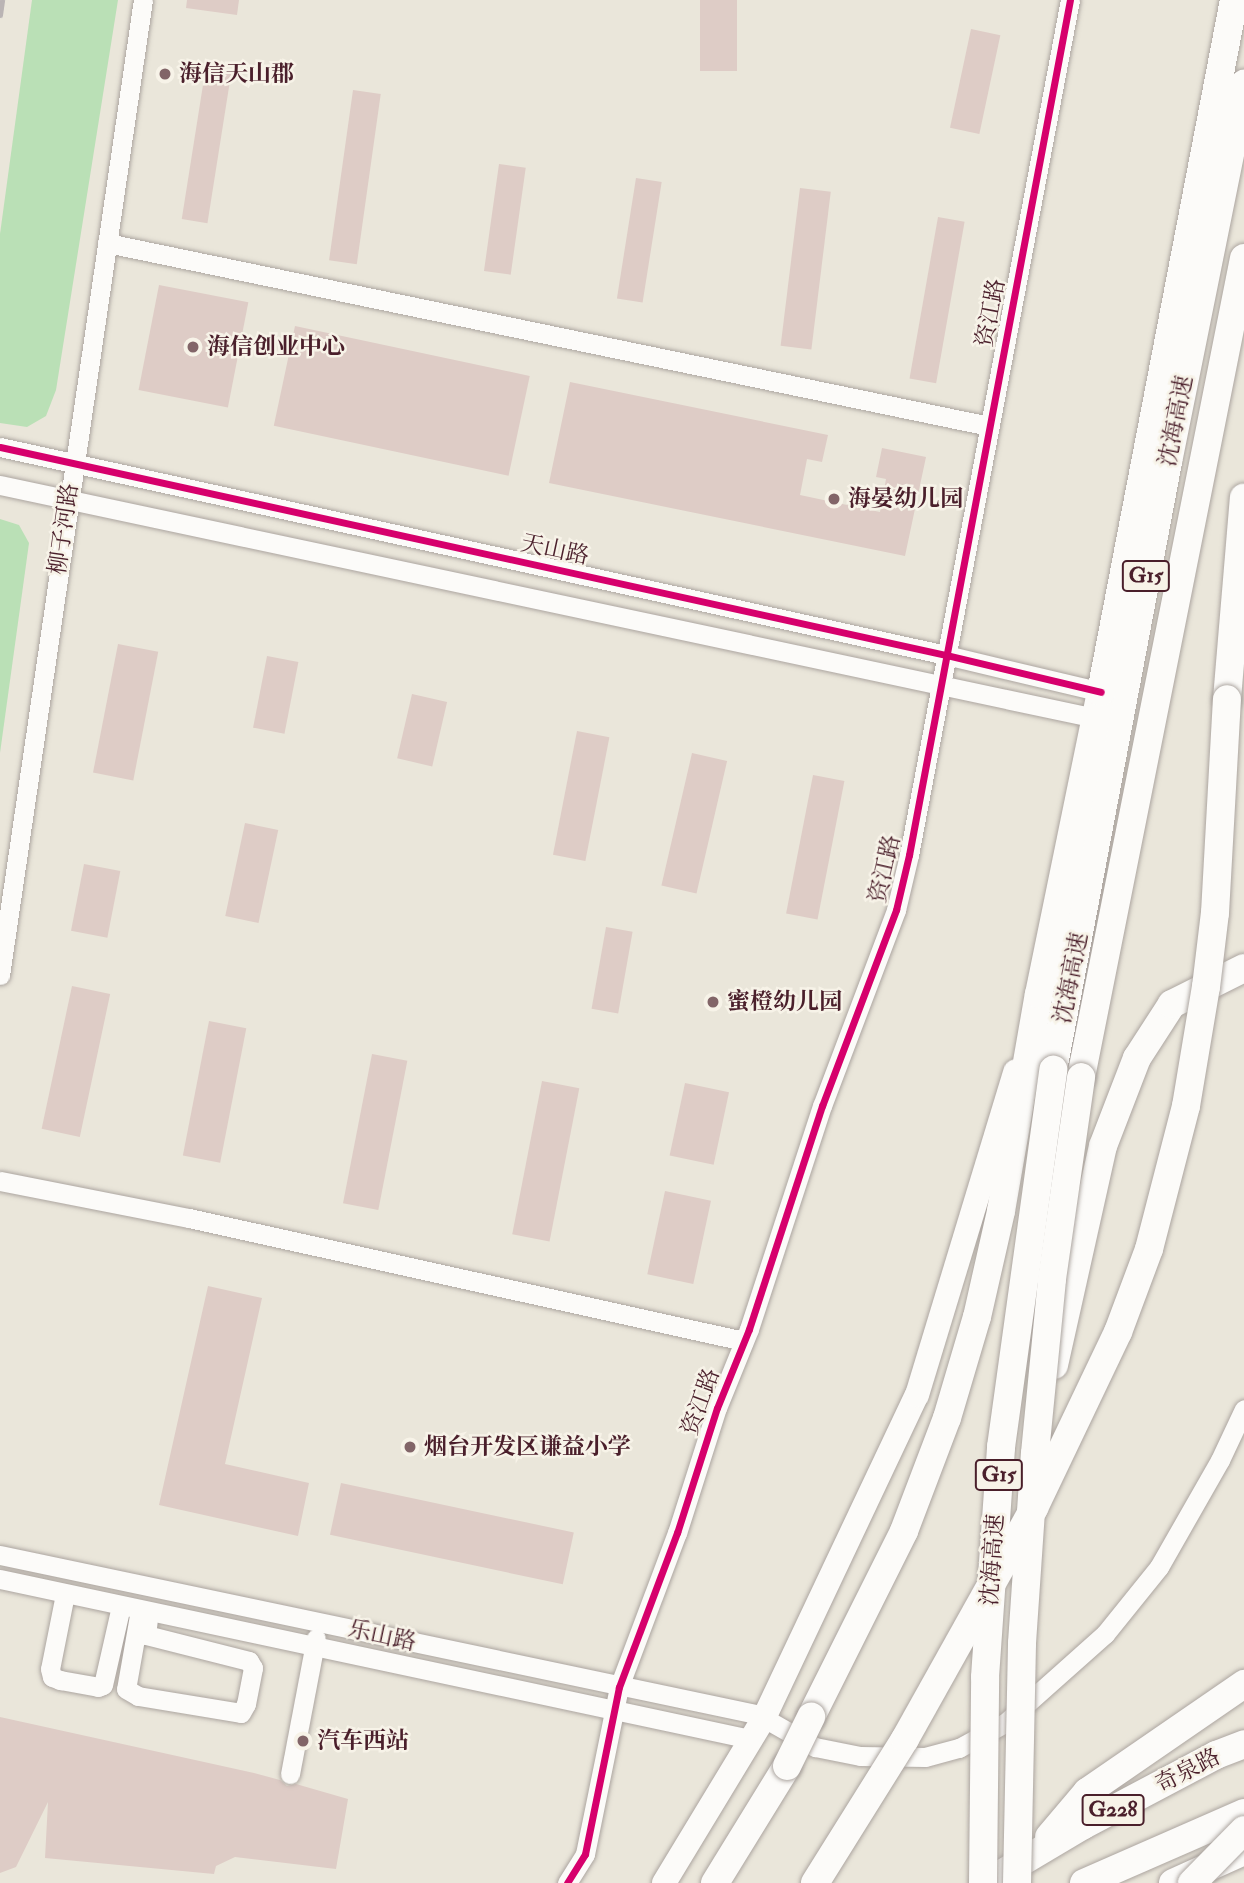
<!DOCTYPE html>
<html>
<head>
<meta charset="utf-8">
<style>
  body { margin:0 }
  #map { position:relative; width:1244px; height:1883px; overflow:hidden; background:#eae6da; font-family:"IM FELL Double Pica","Noto Serif SC",serif }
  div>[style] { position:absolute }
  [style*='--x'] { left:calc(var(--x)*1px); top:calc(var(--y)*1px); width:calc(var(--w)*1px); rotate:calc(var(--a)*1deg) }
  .green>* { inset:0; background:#bae0b6 }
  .building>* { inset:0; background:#deccc6; transform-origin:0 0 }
  .roads { filter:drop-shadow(0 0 2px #aca5a0) drop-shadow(0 0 2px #aca5a0) }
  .minor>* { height:19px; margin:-9.5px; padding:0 9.5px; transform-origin:9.5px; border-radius:9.5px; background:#fcfbf9 }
  .major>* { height:24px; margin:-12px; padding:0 12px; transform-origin:12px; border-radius:12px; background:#fcfbf9 }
  .highway>* { height:28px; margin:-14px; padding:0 14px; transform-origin:14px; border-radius:14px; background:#fcfbf9 }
  .rail>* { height:5px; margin:-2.5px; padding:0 2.5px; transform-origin:2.5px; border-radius:2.5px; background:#bab4b4 }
  .bridges { filter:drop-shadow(0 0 2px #aca5a0) drop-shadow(0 0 2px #aca5a0) }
  .highway-bridge>* { height:28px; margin:-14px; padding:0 14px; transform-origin:14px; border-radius:14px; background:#fcfbf9 }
  .cycleway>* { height:7px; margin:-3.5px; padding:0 3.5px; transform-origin:3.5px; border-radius:3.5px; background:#d6006c }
  .dots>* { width:19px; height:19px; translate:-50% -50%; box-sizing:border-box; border:4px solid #f7f3e8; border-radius:50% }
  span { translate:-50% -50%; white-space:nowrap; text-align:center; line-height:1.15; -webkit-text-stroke:5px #f7f3e8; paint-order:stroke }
  .shield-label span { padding:2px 5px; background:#f7f3e8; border:2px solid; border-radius:5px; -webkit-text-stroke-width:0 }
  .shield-label { font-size:21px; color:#4a1f2b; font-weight:700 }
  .poi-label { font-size:23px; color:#4a1f2b; font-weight:700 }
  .left { translate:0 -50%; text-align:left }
  .street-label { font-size:23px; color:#4a1f2b }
</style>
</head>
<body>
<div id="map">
  <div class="green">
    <i style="clip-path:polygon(32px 0,118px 0,56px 390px,46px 416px,27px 427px,0 423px,0 234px)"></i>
    <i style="clip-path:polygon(0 519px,19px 525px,29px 543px,0 753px)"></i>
  </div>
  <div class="building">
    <i style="clip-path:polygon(187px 0,239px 0,237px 15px,186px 8px)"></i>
    <i style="left:700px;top:0;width:37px;height:71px"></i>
    <i style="left:971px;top:29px;width:30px;height:101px;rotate:12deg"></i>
    <i style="left:206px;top:66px;width:26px;height:155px;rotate:9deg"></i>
    <i style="left:353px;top:90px;width:28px;height:172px;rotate:8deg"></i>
    <i style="left:499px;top:164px;width:27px;height:108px;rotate:8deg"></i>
    <i style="left:636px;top:178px;width:26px;height:122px;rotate:9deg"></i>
    <i style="left:800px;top:188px;width:31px;height:159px;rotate:7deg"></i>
    <i style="left:938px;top:217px;width:27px;height:164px;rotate:10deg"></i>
    <i style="left:159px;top:285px;width:91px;height:107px;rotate:11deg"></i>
    <i style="left:295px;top:326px;width:240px;height:102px;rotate:12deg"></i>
    <i style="clip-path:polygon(570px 382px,828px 435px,822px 462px,807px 459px,800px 495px,880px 512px,886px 479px,876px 477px,882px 448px,926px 457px,905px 556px,549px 483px)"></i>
    <i style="left:118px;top:644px;width:41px;height:131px;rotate:11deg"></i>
    <i style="left:267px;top:656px;width:32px;height:73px;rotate:11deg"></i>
    <i style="left:412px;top:694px;width:36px;height:66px;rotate:13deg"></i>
    <i style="left:577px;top:731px;width:33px;height:126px;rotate:11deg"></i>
    <i style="left:692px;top:753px;width:36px;height:136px;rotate:13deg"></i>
    <i style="left:813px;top:775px;width:32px;height:141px;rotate:11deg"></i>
    <i style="left:245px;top:823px;width:34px;height:95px;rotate:12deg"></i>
    <i style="left:84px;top:864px;width:37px;height:68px;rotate:11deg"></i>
    <i style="left:606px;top:927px;width:27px;height:83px;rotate:10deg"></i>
    <i style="left:72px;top:986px;width:39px;height:146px;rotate:12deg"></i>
    <i style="left:209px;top:1021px;width:38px;height:137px;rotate:11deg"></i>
    <i style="left:372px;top:1054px;width:36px;height:152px;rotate:11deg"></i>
    <i style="left:542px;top:1081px;width:38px;height:156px;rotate:11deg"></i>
    <i style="left:685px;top:1083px;width:45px;height:74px;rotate:12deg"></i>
    <i style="left:665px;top:1191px;width:47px;height:85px;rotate:12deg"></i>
    <i style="clip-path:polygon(208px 1286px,262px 1298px,225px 1464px,309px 1483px,298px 1536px,159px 1505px)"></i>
    <i style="left:341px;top:1483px;width:238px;height:53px;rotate:12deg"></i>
    <i style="clip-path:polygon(0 1717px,254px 1773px,280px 1780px,287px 1786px,296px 1784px,348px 1799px,336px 1869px,235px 1857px,216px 1866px,214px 1874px,45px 1858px,48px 1802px,16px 1867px,0 1873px)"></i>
  </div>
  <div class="roads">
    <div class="minor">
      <i style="--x:107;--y:243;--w:901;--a:11.72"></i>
      <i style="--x:0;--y:447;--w:969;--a:12.4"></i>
      <i style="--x:946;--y:655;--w:159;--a:13.4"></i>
      <i style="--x:0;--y:485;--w:1120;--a:12.01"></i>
      <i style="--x:0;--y:975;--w:985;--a:-81.66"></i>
      <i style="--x:0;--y:1181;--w:193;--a:11.1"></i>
      <i style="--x:189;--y:1218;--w:568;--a:12.5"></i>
      <i style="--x:0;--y:1555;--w:782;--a:11.88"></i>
      <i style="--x:0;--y:1579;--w:767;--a:12.04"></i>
      <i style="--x:65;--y:1594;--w:76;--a:101.3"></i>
      <i style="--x:50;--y:1669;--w:8;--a:76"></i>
      <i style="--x:52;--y:1677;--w:9;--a:21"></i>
      <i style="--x:60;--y:1680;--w:39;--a:10"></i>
      <i style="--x:98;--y:1687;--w:5;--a:-22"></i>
      <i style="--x:103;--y:1685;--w:81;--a:-77.2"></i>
      <i style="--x:140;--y:1610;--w:80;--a:100"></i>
      <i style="--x:126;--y:1689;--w:14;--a:30"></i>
      <i style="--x:138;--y:1696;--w:104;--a:9.4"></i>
      <i style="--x:241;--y:1713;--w:10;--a:-61"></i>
      <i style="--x:246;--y:1704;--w:37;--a:-79"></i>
      <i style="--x:253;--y:1668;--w:8;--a:-120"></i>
      <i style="--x:249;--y:1661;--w:106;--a:-165.8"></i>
      <i style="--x:146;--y:1635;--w:23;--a:-83"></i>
      <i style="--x:764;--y:1718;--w:59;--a:29.6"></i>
      <i style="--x:815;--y:1747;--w:46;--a:11.3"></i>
      <i style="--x:860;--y:1756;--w:65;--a:0.9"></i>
      <i style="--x:925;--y:1757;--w:35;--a:-15"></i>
      <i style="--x:959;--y:1748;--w:52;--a:-28.5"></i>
      <i style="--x:1005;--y:1723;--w:134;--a:-41.7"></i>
      <i style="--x:1105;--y:1634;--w:86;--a:-51.1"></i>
      <i style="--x:1159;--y:1567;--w:123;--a:-60.3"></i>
      <i style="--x:1220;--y:1460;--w:56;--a:-64.8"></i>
      <i style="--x:290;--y:1774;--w:138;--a:-79.2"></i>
      <i style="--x:567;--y:1883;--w:34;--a:-58"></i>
      <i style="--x:585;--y:1854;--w:170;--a:-78.5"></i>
      <i style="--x:619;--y:1687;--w:165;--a:-69.4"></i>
      <i style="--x:677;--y:1533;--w:131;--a:-72.3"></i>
      <i style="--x:717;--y:1408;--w:85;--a:-67.9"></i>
      <i style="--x:749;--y:1329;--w:235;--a:-71.9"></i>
      <i style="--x:822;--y:1106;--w:210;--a:-69.3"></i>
      <i style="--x:896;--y:910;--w:57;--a:-76.7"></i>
      <i style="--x:909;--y:855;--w:870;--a:-79.34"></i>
    </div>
    <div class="major">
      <i style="--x:664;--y:1883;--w:193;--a:-58.8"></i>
      <i style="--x:764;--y:1718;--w:357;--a:-64.7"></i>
      <i style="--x:917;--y:1395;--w:338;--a:-73.1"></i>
    </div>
    <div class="highway">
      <i style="--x:1227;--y:699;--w:202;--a:-85.2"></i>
      <i style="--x:1053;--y:1070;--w:619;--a:-79.29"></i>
      <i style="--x:1168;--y:462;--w:386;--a:-78.6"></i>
      <i style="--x:1081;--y:1077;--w:835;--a:-78.74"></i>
      <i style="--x:1054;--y:1365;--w:224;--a:-77.4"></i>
      <i style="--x:1103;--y:1146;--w:94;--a:-68.9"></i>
      <i style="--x:1137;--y:1058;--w:64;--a:-57.1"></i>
      <i style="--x:1172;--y:1004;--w:80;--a:-26.6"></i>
      <i style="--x:811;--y:1717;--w:208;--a:-63.4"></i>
      <i style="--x:904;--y:1531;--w:121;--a:-69.2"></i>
      <i style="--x:947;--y:1418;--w:105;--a:-73.5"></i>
      <i style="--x:977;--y:1317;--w:109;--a:-77.2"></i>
      <i style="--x:1001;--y:1211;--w:220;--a:-80.1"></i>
      <i style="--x:1039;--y:994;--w:308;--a:-78.4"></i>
      <i style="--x:1101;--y:692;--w:705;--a:-79.12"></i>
      <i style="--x:1049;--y:1837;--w:59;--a:-49.8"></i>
      <i style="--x:1087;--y:1792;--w:191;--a:-34.5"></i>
      <i style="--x:715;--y:1883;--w:137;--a:-58.4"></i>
      <i style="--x:986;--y:1883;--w:112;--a:-30.7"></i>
      <i style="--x:1082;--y:1826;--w:152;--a:-27.9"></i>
      <i style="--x:1216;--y:1755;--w:30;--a:-21"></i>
      <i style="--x:1084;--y:1883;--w:175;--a:-23.6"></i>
      <i style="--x:1173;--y:1883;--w:78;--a:-24.3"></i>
    </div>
  </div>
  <div class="rail">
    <i style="--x:0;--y:15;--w:15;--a:-82"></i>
  </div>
  <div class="bridges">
    <div class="highway-bridge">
      <i style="--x:787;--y:1766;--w:55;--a:-63.9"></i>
      <i style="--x:815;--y:1883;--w:170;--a:-58"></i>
      <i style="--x:905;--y:1739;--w:265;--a:-60.8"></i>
      <i style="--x:1034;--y:1508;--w:195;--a:-64.5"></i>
      <i style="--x:1118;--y:1332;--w:89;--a:-69.5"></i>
      <i style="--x:1149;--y:1249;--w:148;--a:-75.5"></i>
      <i style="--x:1186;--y:1106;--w:121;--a:-80.5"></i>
      <i style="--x:1206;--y:987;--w:75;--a:-83.1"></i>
      <i style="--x:1215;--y:913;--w:214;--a:-86.8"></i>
      <i style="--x:983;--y:1883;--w:206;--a:-89.4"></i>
      <i style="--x:985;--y:1677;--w:231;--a:-86"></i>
      <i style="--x:1001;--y:1447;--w:381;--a:-82.1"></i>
      <i style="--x:1017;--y:1883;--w:240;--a:-88.8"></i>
      <i style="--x:1022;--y:1643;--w:190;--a:-86.1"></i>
      <i style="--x:1035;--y:1453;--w:175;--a:-84.4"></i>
      <i style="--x:1052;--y:1279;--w:204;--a:-81.8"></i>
      <i style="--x:1192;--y:1883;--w:74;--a:-45.5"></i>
    </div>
  </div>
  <div class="cycleway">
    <i style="--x:0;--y:447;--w:969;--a:12.4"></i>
    <i style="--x:946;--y:655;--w:159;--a:13.4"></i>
    <i style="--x:567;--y:1883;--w:34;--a:-58"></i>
    <i style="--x:585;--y:1854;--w:170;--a:-78.5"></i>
    <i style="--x:619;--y:1687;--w:165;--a:-69.4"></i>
    <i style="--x:677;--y:1533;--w:131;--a:-72.3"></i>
    <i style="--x:717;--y:1408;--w:85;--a:-67.9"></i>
    <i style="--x:749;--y:1329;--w:235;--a:-71.9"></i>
    <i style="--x:822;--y:1106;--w:210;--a:-69.3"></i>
    <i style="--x:896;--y:910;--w:57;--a:-76.7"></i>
    <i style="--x:909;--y:855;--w:870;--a:-79.34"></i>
  </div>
  <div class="dots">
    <i style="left:165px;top:74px;background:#826568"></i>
    <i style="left:193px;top:347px;background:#826568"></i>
    <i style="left:834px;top:499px;background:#826568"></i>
    <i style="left:713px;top:1002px;background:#826568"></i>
    <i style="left:410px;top:1447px;background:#826568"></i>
    <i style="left:303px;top:1741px;background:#826568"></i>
  </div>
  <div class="shield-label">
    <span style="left:1146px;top:576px">G15</span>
    <span style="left:999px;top:1475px">G15</span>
    <span style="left:1113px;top:1810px">G228</span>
  </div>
  <div class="poi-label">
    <span class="left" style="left:179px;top:74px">海信天山郡</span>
    <span class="left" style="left:207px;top:347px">海信创业中心</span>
    <span class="left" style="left:848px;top:499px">海晏幼儿园</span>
    <span class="left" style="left:727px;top:1002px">蜜橙幼儿园</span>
    <span class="left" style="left:424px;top:1447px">烟台开发区谦益小学</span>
    <span class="left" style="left:317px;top:1741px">汽车西站</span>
  </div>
  <div class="street-label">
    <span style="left:991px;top:313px;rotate:-79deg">资江路</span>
    <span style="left:1176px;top:421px;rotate:-79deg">沈海高速</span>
    <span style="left:64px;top:529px;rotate:-82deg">柳子河路</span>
    <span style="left:555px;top:550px;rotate:12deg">天山路</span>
    <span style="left:885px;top:869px;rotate:-77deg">资江路</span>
    <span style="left:1071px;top:978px;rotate:-79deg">沈海高速</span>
    <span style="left:701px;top:1402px;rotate:-70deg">资江路</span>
    <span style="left:993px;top:1560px;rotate:-86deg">沈海高速</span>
    <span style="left:382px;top:1636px;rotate:12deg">乐山路</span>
    <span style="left:1188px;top:1771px;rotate:-27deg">奇泉路</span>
  </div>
</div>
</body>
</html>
